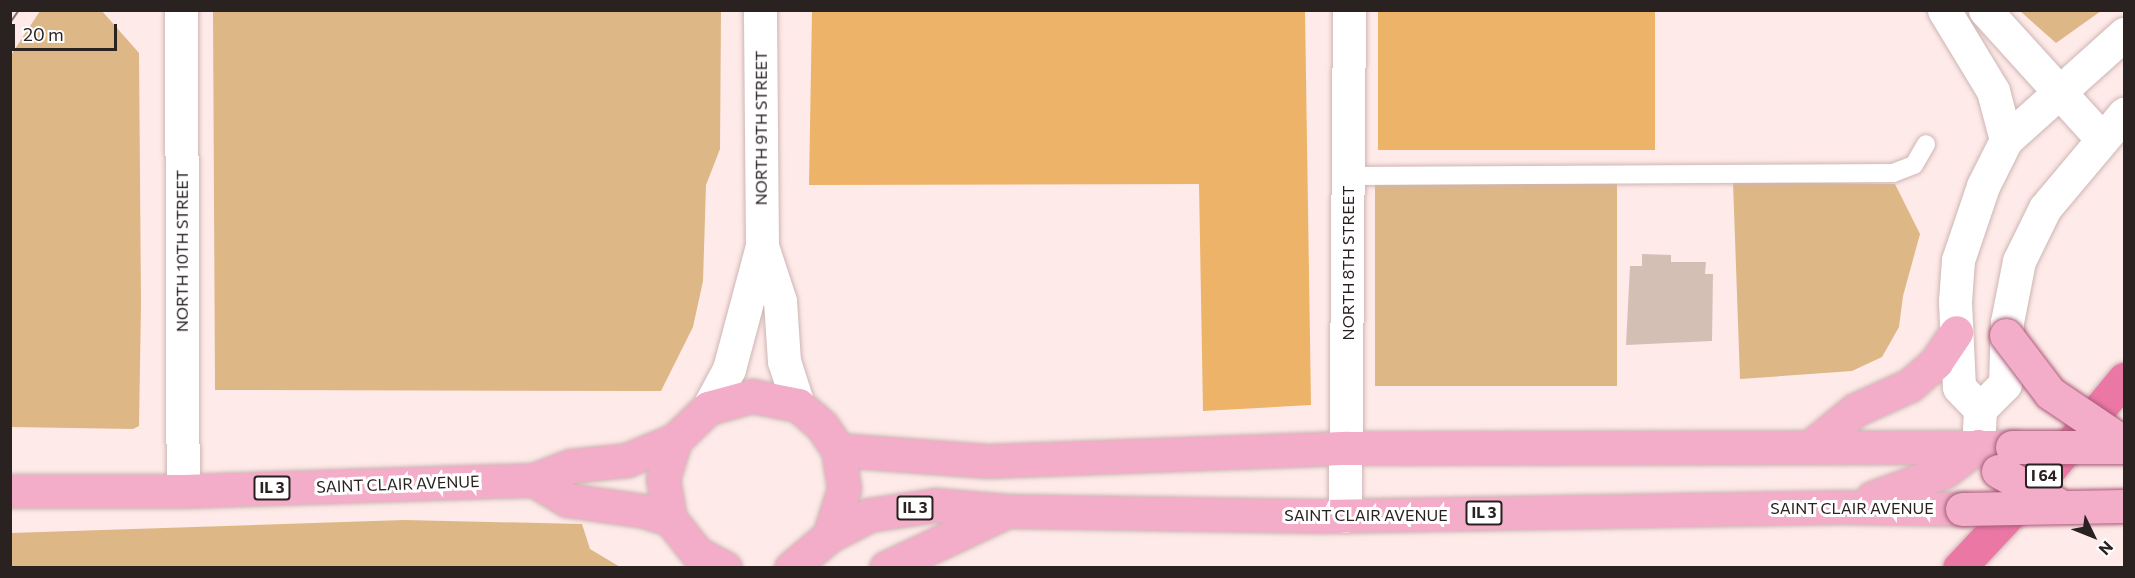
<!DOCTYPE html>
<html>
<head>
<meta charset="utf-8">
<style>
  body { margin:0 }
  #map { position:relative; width:2135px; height:578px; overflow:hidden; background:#feeae8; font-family:Commissioner,sans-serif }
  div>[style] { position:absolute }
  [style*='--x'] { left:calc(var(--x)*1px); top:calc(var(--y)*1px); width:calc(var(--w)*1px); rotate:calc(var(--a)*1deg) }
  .green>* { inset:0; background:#deb787; transform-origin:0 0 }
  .forest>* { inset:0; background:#edb369; transform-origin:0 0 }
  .building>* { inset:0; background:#d4bfb5 }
  .roads { filter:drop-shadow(0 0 2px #cdb5b4) drop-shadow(0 0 2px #cdb5b4) }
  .service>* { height:18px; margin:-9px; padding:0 9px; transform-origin:9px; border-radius:9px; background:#fff }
  .minor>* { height:33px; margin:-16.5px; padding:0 16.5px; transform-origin:16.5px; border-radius:16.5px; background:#fff }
  .secondary>* { height:33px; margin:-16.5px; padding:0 16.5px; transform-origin:16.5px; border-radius:16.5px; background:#fff }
  .primary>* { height:33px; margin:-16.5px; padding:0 16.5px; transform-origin:16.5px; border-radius:16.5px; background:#f3adc9 }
  .motorway>* { height:33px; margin:-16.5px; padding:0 16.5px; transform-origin:16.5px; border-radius:16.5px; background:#eb77a5 }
  .tram>* { height:1.5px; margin:-0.75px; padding:0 0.75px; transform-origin:0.75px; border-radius:0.75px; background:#827473 }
  .bridges { filter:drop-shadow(0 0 2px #a75977) drop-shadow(0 0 2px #a75977) }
  .primary-bridge>* { height:33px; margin:-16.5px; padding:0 16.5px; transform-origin:16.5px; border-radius:16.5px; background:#f3adc9 }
  span { translate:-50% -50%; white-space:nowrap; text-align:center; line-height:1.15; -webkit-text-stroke:6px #fff; paint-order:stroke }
  .shield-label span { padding:2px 4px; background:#fff; border:2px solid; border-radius:4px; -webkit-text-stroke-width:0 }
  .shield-label { font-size:15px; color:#2a2121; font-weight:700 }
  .street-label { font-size:16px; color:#2a2121 }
  .frame { position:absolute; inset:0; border:12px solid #2a2121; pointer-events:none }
  .north { position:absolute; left:2063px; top:506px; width:60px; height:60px; -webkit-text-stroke:4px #fff; paint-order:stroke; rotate:133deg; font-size:16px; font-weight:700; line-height:24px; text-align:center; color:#2a2121 }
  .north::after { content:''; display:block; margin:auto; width:21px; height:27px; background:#2a2121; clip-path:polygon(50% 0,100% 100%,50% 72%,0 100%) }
  .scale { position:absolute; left:12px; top:24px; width:105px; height:27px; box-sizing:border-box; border:3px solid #2a2121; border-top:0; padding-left:8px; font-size:18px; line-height:21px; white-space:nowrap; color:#2a2121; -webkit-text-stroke:4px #fff; paint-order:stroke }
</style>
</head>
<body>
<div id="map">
  <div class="green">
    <i style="clip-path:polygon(40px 11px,102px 11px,139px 53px,141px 303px,139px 426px,133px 429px,11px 427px,11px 55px)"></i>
    <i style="clip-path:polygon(213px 11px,721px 11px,720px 149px,706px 185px,703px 281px,693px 327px,661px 391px,215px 390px)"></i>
    <i style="clip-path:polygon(2020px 11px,2101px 11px,2056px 43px)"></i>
    <i style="left:1617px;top:181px;width:205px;height:242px;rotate:90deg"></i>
    <i style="clip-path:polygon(1733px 182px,1895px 184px,1920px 234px,1903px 296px,1899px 327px,1882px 357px,1852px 371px,1740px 379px)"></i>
    <i style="clip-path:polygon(404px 520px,582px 524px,590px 549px,620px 567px,11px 567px,11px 533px)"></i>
  </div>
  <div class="forest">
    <i style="clip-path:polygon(812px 11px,1305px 11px,1311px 405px,1203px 411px,1199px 184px,809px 185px)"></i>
    <i style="left:1378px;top:11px;width:277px;height:139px"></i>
  </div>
  <div class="building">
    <i style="clip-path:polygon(1642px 254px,1671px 255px,1671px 262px,1706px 262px,1705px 274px,1713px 274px,1712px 341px,1626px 345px,1630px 266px,1642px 266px)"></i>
  </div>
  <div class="roads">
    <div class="service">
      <i style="--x:1348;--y:176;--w:545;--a:-0.32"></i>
      <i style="--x:1893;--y:173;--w:22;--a:-21"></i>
      <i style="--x:1914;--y:165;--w:24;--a:-60"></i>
    </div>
    <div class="minor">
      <i style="--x:181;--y:10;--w:481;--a:89.8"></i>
      <i style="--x:1944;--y:10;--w:95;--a:58.8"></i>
      <i style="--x:1993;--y:91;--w:51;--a:75.1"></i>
      <i style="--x:1985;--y:10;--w:173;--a:47.8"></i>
      <i style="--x:1345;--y:516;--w:506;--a:-89.55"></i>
    </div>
    <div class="secondary">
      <i style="--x:762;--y:246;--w:58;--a:71.9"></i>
      <i style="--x:780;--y:301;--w:60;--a:86.2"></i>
      <i style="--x:784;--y:361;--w:46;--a:72.3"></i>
      <i style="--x:708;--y:408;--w:44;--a:-61.7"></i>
      <i style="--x:729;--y:369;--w:127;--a:-75"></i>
      <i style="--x:762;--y:246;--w:236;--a:-90.5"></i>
      <i style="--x:1980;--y:409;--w:30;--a:-134"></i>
      <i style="--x:1959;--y:387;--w:86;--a:-92.7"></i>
      <i style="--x:1955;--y:301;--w:41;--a:-85.8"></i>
      <i style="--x:1958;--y:260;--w:78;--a:-71.3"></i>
      <i style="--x:1983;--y:186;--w:51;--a:-63.4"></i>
      <i style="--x:2006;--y:140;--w:159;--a:-41.9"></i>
      <i style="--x:1979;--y:429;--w:20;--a:-87"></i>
      <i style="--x:1980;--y:409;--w:35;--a:-45"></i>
      <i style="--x:2005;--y:384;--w:62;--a:-88.2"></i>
      <i style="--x:2007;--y:322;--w:62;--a:-78.9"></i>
      <i style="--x:2019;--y:261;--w:59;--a:-63.9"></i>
      <i style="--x:2045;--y:208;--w:123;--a:-50"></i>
    </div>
    <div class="primary">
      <i style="--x:1810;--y:447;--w:58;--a:-39.4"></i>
      <i style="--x:1855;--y:410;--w:60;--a:-24.4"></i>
      <i style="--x:1910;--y:385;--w:35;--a:-41"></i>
      <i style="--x:1936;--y:362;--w:36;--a:-56"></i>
      <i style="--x:838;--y:450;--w:150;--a:4.2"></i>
      <i style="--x:988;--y:461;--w:359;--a:-2.1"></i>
      <i style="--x:1347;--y:448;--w:665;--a:-0.09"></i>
      <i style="--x:534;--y:480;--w:39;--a:31"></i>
      <i style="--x:567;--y:500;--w:78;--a:8.1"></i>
      <i style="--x:644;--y:511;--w:27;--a:17"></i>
      <i style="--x:10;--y:491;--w:173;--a:0"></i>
      <i style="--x:183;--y:491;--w:351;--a:-1.8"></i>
      <i style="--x:534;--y:480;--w:39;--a:-21"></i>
      <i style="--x:570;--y:466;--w:57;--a:-6"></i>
      <i style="--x:627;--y:460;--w:52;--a:-22.6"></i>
      <i style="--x:1872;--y:498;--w:78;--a:-20.3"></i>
      <i style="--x:1945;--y:471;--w:41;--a:-37.1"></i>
      <i style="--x:1978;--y:446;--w:6;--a:51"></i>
      <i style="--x:725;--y:568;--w:32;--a:-152"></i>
      <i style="--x:697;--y:553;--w:43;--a:-128.5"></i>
      <i style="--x:670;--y:519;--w:41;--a:-99.9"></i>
      <i style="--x:663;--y:479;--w:41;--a:-72.9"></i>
      <i style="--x:675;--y:440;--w:46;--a:-44.1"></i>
      <i style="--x:708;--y:408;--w:46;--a:-15.3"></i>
      <i style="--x:752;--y:396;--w:47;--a:11.1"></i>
      <i style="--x:798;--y:405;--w:32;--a:41"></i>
      <i style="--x:822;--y:426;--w:29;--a:56"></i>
      <i style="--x:838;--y:450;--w:39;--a:81"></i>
      <i style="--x:844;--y:489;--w:49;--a:107.7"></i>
      <i style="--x:791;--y:568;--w:50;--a:-40.1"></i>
      <i style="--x:829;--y:536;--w:45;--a:-27.7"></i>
      <i style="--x:869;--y:515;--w:67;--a:-8.6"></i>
      <i style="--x:935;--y:505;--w:72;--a:4.8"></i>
      <i style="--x:1007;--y:511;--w:314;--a:0.9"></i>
      <i style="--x:1321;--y:516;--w:521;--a:-0.99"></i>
      <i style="--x:1842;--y:507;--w:120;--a:1"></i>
      <i style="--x:886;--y:568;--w:132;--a:-25.2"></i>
    </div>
    <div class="motorway">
      <i style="--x:1959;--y:568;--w:108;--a:-46.9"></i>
      <i style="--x:2033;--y:489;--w:143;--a:-50.4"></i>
    </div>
  </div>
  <div class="tram">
    <i style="--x:10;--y:23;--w:16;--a:-55"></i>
  </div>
  <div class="bridges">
    <div class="primary-bridge">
      <i style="--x:2006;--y:335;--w:73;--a:52.8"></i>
      <i style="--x:2050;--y:393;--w:89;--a:34"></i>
      <i style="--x:2012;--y:447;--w:112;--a:0"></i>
      <i style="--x:1998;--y:471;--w:70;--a:29.1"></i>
      <i style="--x:1962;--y:509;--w:162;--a:-1.1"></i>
    </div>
  </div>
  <div class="shield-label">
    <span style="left:2044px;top:476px">I 64</span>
    <span style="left:272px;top:488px">IL 3</span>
    <span style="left:915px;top:508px">IL 3</span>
    <span style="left:1484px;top:513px">IL 3</span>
  </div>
  <div class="street-label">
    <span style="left:761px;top:128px;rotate:-90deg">NORTH 9TH STREET</span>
    <span style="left:182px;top:251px;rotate:-90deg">NORTH 10TH STREET</span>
    <span style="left:1348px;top:263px;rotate:-90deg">NORTH 8TH STREET</span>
    <span style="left:398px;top:484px;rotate:-2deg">SAINT CLAIR AVENUE</span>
    <span style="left:1852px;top:508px">SAINT CLAIR AVENUE</span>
    <span style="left:1366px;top:515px">SAINT CLAIR AVENUE</span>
  </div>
  <div class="frame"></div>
  <div class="north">N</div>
  <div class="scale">20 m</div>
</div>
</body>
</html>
